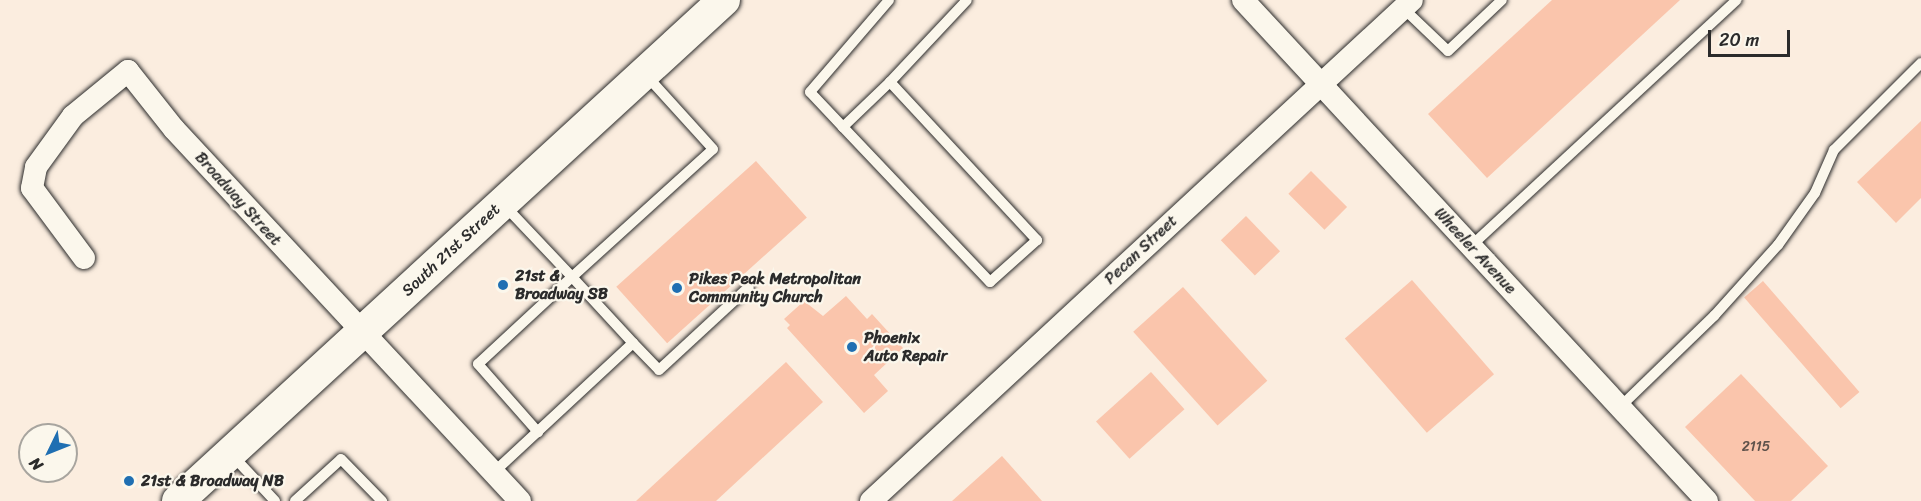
<!DOCTYPE html>
<html>
<head>
<meta charset="utf-8">
<style>
  body { margin:0 }
  #map { position:relative; width:1921px; height:501px; overflow:hidden; background:#fbeddf; font-family:Sriracha,sans-serif }
  div>[style] { position:absolute }
  [style*='--x'] { left:calc(var(--x)*1px); top:calc(var(--y)*1px); width:calc(var(--w)*1px); rotate:calc(var(--a)*1deg) }
  .building>* { inset:0; background:#fac5ac; transform-origin:0 0 }
  .roads { filter:drop-shadow(0 0 2px #2b2b2b) drop-shadow(0 0 2px #2b2b2b) }
  .service>* { height:10px; margin:-5px; padding:0 5px; transform-origin:5px; border-radius:5px; background:#fbf7ec }
  .minor>* { height:22px; margin:-11px; padding:0 11px; transform-origin:11px; border-radius:11px; background:#fbf7ec }
  .secondary>* { height:32px; margin:-16px; padding:0 16px; transform-origin:16px; border-radius:16px; background:#fbf7ec }
  .dots>* { width:16px; height:16px; translate:-50% -50%; box-sizing:border-box; border:3px solid #fbf7ec; border-radius:50% }
  span { translate:-50% -50%; white-space:nowrap; text-align:center; line-height:1.15; -webkit-text-stroke:4.5px #fbf7ec; paint-order:stroke }
  .number-label { font-size:14px; color:#5f524b }
  .number-label span { -webkit-text-stroke-width:0 }
  .street-label { font-size:16px; color:#2b2b2b }
  .poi-label { font-size:16px; color:#2b2b2b; font-weight:700 }
  .left { translate:0 -50%; text-align:left }
  .north { position:absolute; left:18px; top:423px; width:60px; height:60px; box-sizing:border-box; background:#fbf7ec; border:2px solid #a8a59f; border-radius:50%; rotate:227deg; font-size:16px; font-weight:700; line-height:24px; text-align:center; color:#2b2b2b }
  .north::after { content:''; display:block; margin:auto; width:21px; height:27px; background:#1f6fb2; clip-path:polygon(50% 0,100% 100%,50% 72%,0 100%) }
  .scale { position:absolute; left:1708px; top:30px; width:82px; height:27px; box-sizing:border-box; border:3px solid #2b2b2b; border-top:0; padding-left:8px; font-size:18px; line-height:21px; white-space:nowrap; color:#2b2b2b; -webkit-text-stroke:4px #fbf7ec; paint-order:stroke }
</style>
</head>
<body>
<div id="map">
  <div class="building">
    <i style="clip-path:polygon(1552px 0,1680px 0,1487px 178px,1428px 114px)"></i>
    <i style="clip-path:polygon(1921px 121px,1921px 198px,1896px 223px,1857px 182px)"></i>
    <i style="left:756px;top:161px;width:76px;height:188px;rotate:48deg"></i>
    <i style="left:1311px;top:171px;width:51px;height:32px;rotate:45deg"></i>
    <i style="left:1246px;top:216px;width:49px;height:35px;rotate:46deg"></i>
    <i style="left:1412px;top:280px;width:125px;height:89px;rotate:49deg"></i>
    <i style="left:1763px;top:281px;width:147px;height:25px;rotate:49deg"></i>
    <i style="left:1183px;top:287px;width:126px;height:67px;rotate:48deg"></i>
    <i style="clip-path:polygon(846px 296px,867px 319px,872px 314px,903px 348px,874px 375px,888px 391px,864px 413px,787px 328px,790px 325px,784px 319px,804px 301px,823px 316px)"></i>
    <i style="clip-path:polygon(786px 362px,823px 402px,716px 501px,636px 501px)"></i>
    <i style="left:1151px;top:372px;width:50px;height:74px;rotate:48deg"></i>
    <i style="clip-path:polygon(1741px 374px,1828px 466px,1791px 501px,1755px 501px,1685px 427px)"></i>
    <i style="clip-path:polygon(1002px 456px,1042px 501px,952px 501px)"></i>
  </div>
  <div class="roads">
    <div class="service">
      <i style="--x:1403;--y:8;--w:62;--a:43.7"></i>
      <i style="--x:1448;--y:51;--w:74;--a:-43.4"></i>
      <i style="--x:890;--y:82;--w:112;--a:-46.8"></i>
      <i style="--x:843;--y:127;--w:65;--a:-43.8"></i>
      <i style="--x:890;--y:82;--w:216;--a:47.1"></i>
      <i style="--x:1037;--y:240;--w:63;--a:138.2"></i>
      <i style="--x:990;--y:282;--w:214;--a:-133.5"></i>
      <i style="--x:843;--y:127;--w:48;--a:-133.3"></i>
      <i style="--x:810;--y:92;--w:121;--a:-49.3"></i>
      <i style="--x:504;--y:205;--w:99;--a:46.6"></i>
      <i style="--x:572;--y:277;--w:128;--a:137.2"></i>
      <i style="--x:478;--y:364;--w:91;--a:48.6"></i>
      <i style="--x:1471;--y:246;--w:362;--a:-42.8"></i>
      <i style="--x:633;--y:343;--w:37;--a:46"></i>
      <i style="--x:659;--y:370;--w:122;--a:-42.7"></i>
      <i style="--x:1620;--y:407;--w:131;--a:-44.1"></i>
      <i style="--x:1714;--y:316;--w:96;--a:-48"></i>
      <i style="--x:1778;--y:245;--w:64;--a:-54.6"></i>
      <i style="--x:1815;--y:193;--w:47;--a:-66.2"></i>
      <i style="--x:1834;--y:150;--w:123;--a:-45"></i>
      <i style="--x:232;--y:455;--w:63;--a:46.9"></i>
      <i style="--x:493;--y:473;--w:191;--a:-42.9"></i>
      <i style="--x:633;--y:343;--w:90;--a:-132.7"></i>
      <i style="--x:572;--y:277;--w:190;--a:-42.2"></i>
      <i style="--x:713;--y:149;--w:100;--a:-132.2"></i>
      <i style="--x:295;--y:501;--w:62;--a:-42.4"></i>
      <i style="--x:341;--y:459;--w:59;--a:45.7"></i>
    </div>
    <div class="minor">
      <i style="--x:1243;--y:0;--w:683;--a:47.2"></i>
      <i style="--x:84;--y:258;--w:87;--a:-126.6"></i>
      <i style="--x:32;--y:188;--w:21;--a:-79"></i>
      <i style="--x:36;--y:167;--w:63;--a:-54"></i>
      <i style="--x:73;--y:116;--w:71;--a:-39.3"></i>
      <i style="--x:128;--y:71;--w:74;--a:51.6"></i>
      <i style="--x:174;--y:129;--w:508;--a:47.07"></i>
      <i style="--x:871;--y:501;--w:737;--a:-42.8"></i>
    </div>
    <div class="secondary">
      <i style="--x:178;--y:501;--w:741;--a:-42.54"></i>
    </div>
  </div>
  <div class="dots">
    <i style="left:503px;top:285px;background:#1f6fb2"></i>
    <i style="left:677px;top:288px;background:#1f6fb2"></i>
    <i style="left:852px;top:347px;background:#1f6fb2"></i>
    <i style="left:129px;top:481px;background:#1f6fb2"></i>
  </div>
  <div class="number-label">
    <span style="left:1756px;top:447px">2115</span>
  </div>
  <div class="street-label">
    <span style="left:238px;top:199px;rotate:48deg">Broadway Street</span>
    <span style="left:451px;top:250px;rotate:-43deg">South 21st Street</span>
    <span style="left:1141px;top:250px;rotate:-43deg">Pecan Street</span>
    <span style="left:1475px;top:251px;rotate:47deg">Wheeler Avenue</span>
  </div>
  <div class="poi-label">
    <span class="left" style="left:515px;top:285px">21st &amp;<br>Broadway SB</span>
    <span class="left" style="left:689px;top:288px">Pikes Peak Metropolitan<br>Community Church</span>
    <span class="left" style="left:864px;top:347px">Phoenix<br>Auto Repair</span>
    <span class="left" style="left:141px;top:481px">21st &amp; Broadway NB</span>
  </div>
  <div class="north">N</div>
  <div class="scale">20 m</div>
</div>
</body>
</html>
